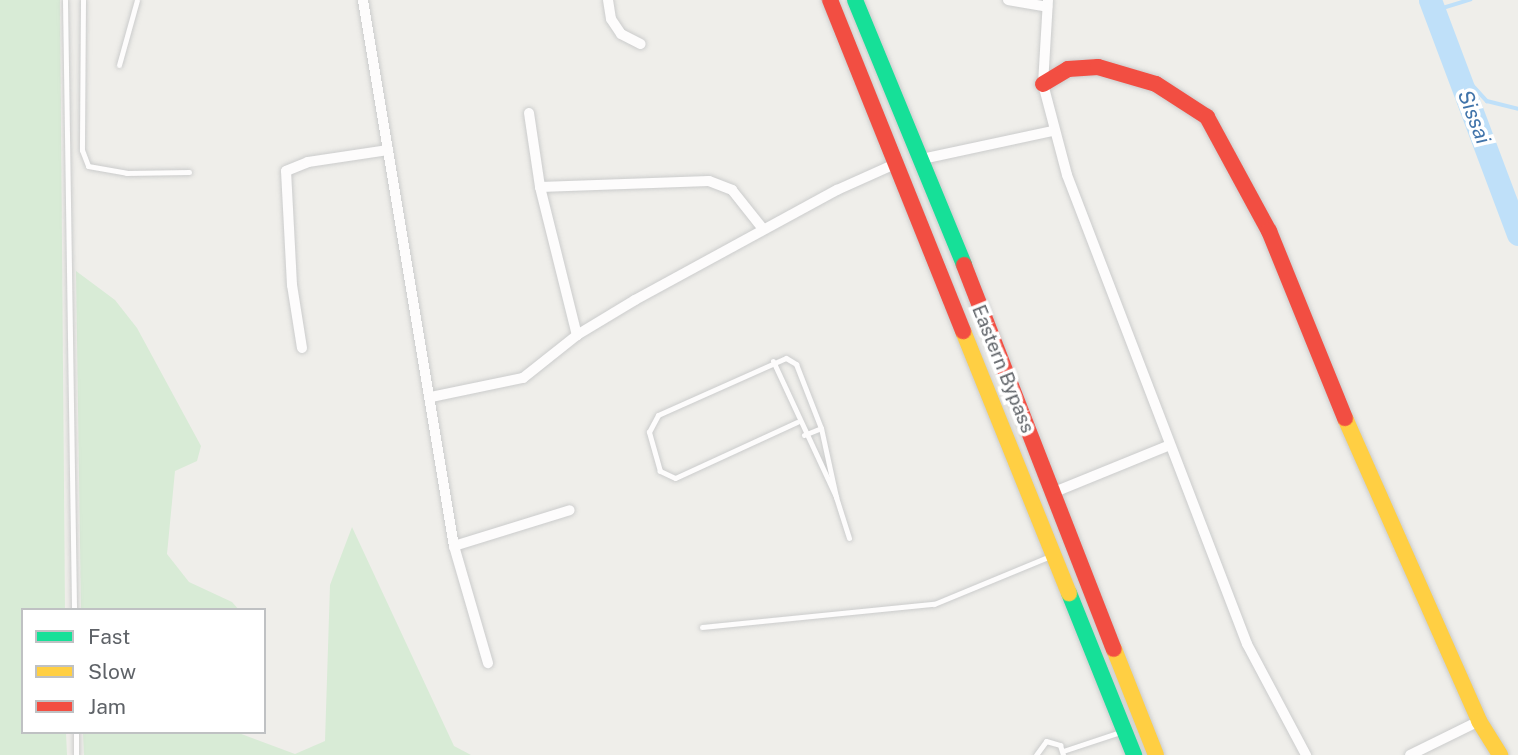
<!DOCTYPE html>
<html>
<head>
<meta charset="utf-8">
<style>
  body { margin:0 }
  #map { position:relative; width:1518px; height:755px; overflow:hidden; background:#efeeea; font-family:"Public Sans",sans-serif }
  div>[style] { position:absolute }
  [style*='--x'] { left:calc(var(--x)*1px); top:calc(var(--y)*1px); width:calc(var(--w)*1px); rotate:calc(var(--a)*1deg) }
  .green>* { inset:0; background:#d8ebd6 }
  .stream>* { height:3.5px; margin:-1.75px; padding:0 1.75px; transform-origin:1.75px; border-radius:1.75px; background:#bfe0f9 }
  .river>* { height:23px; margin:-11.5px; padding:0 11.5px; transform-origin:11.5px; border-radius:11.5px; background:#bfe0f9 }
  .roads { filter:drop-shadow(0 0 2px #cbcccc) drop-shadow(0 0 2px #cbcccc) }
  .lane>* { height:5px; margin:-2.5px; padding:0 2.5px; transform-origin:2.5px; border-radius:2.5px; background:#fdfcfc }
  .street>* { height:10px; margin:-5px; padding:0 5px; transform-origin:5px; border-radius:5px; background:#fdfcfc }
  .fast>* { height:16px; margin:-8px; padding:0 8px; transform-origin:8px; border-radius:8px; background:#16e098 }
  .slow>* { height:16px; margin:-8px; padding:0 8px; transform-origin:8px; border-radius:8px; background:#ffcf43 }
  .jam>* { height:16px; margin:-8px; padding:0 8px; transform-origin:8px; border-radius:8px; background:#f24e42 }
  span { translate:-50% -50%; white-space:nowrap; text-align:center; line-height:1.15; -webkit-text-stroke:7px #fff; paint-order:stroke }
  .street-label { font-size:19px; color:#5f6368 }
  .water-label { font-size:21px; color:#4174aa; font-style:italic }
  .legend { position:absolute; left:21px; top:608px; width:245px; height:126px; box-sizing:border-box; background:#fff; border:2px solid #bfc1c3; margin:0; padding:9px 12px; list-style:none; font-size:21px; color:#5f6368 }
  .legend li { display:flex; align-items:center; gap:14px; height:35px }
  .legend b { width:35px; border:2px solid #bfc1c3 }
</style>
</head>
<body>
<div id="map">
  <div class="green">
    <i style="clip-path:polygon(0 0,60px 0,65px 610px,23px 610px,23px 732px,66px 732px,67px 755px,0 755px)"></i>
    <i style="clip-path:polygon(76px 271px,115px 300px,137px 328px,201px 446px,197px 461px,175px 471px,167px 554px,189px 582px,232px 602px,239px 610px,81px 610px)"></i>
    <i style="clip-path:polygon(352px 527px,454px 746px,471px 755px,84px 755px,83px 732px,236px 732px,295px 754px,325px 741px,330px 585px)"></i>
  </div>
  <div class="stream">
    <i style="--x:1433;--y:11;--w:39;--a:-17"></i>
    <i style="--x:1454;--y:65;--w:49;--a:47.5"></i>
    <i style="--x:1487;--y:101;--w:32;--a:14"></i>
  </div>
  <div class="river">
    <i style="--x:1430;--y:0;--w:250;--a:69.4"></i>
  </div>
  <div class="roads">
    <div class="lane">
      <i style="--x:65;--y:0;--w:610;--a:89.15"></i>
      <i style="--x:83;--y:0;--w:150;--a:90.4"></i>
      <i style="--x:82;--y:150;--w:17;--a:69"></i>
      <i style="--x:88;--y:166;--w:39;--a:10"></i>
      <i style="--x:126;--y:173;--w:63;--a:-0.9"></i>
      <i style="--x:119;--y:65;--w:67;--a:-74.5"></i>
      <i style="--x:773;--y:361;--w:150;--a:65.1"></i>
      <i style="--x:836;--y:497;--w:43;--a:72.4"></i>
      <i style="--x:797;--y:422;--w:134;--a:155.3"></i>
      <i style="--x:675;--y:478;--w:17;--a:-155"></i>
      <i style="--x:660;--y:471;--w:41;--a:-105.8"></i>
      <i style="--x:649;--y:432;--w:19;--a:-62"></i>
      <i style="--x:658;--y:415;--w:140;--a:-24"></i>
      <i style="--x:786;--y:358;--w:12;--a:31"></i>
      <i style="--x:796;--y:364;--w:69;--a:68.7"></i>
      <i style="--x:821;--y:428;--w:71;--a:77.7"></i>
      <i style="--x:804;--y:435;--w:18;--a:-22"></i>
      <i style="--x:702;--y:627;--w:233;--a:-5.7"></i>
      <i style="--x:934;--y:604;--w:123;--a:-22.4"></i>
      <i style="--x:76;--y:732;--w:23;--a:90"></i>
      <i style="--x:1063;--y:751;--w:60;--a:-18.4"></i>
      <i style="--x:1036;--y:755;--w:17;--a:-54"></i>
      <i style="--x:1046;--y:741;--w:15;--a:16"></i>
      <i style="--x:1060;--y:745;--w:10;--a:73"></i>
    </div>
    <div class="street">
      <i style="--x:363;--y:0;--w:554;--a:80.54"></i>
      <i style="--x:454;--y:546;--w:122;--a:73.8"></i>
      <i style="--x:608;--y:0;--w:19;--a:81"></i>
      <i style="--x:611;--y:19;--w:18;--a:56"></i>
      <i style="--x:621;--y:34;--w:22;--a:27"></i>
      <i style="--x:1008;--y:0;--w:40;--a:10"></i>
      <i style="--x:1048;--y:0;--w:84;--a:93.4"></i>
      <i style="--x:1043;--y:84;--w:94;--a:75.2"></i>
      <i style="--x:1067;--y:175;--w:502;--a:69"></i>
      <i style="--x:1247;--y:644;--w:126;--a:62"></i>
      <i style="--x:529;--y:113;--w:75;--a:81.5"></i>
      <i style="--x:540;--y:187;--w:153;--a:76"></i>
      <i style="--x:922;--y:159;--w:134;--a:-12.1"></i>
      <i style="--x:540;--y:187;--w:169;--a:-2"></i>
      <i style="--x:709;--y:181;--w:25;--a:21"></i>
      <i style="--x:732;--y:190;--w:50;--a:51.5"></i>
      <i style="--x:302;--y:348;--w:64;--a:-99"></i>
      <i style="--x:292;--y:285;--w:114;--a:-93"></i>
      <i style="--x:286;--y:171;--w:24;--a:-22"></i>
      <i style="--x:308;--y:162;--w:81;--a:-8.5"></i>
      <i style="--x:431;--y:397;--w:94;--a:-11.7"></i>
      <i style="--x:523;--y:378;--w:69;--a:-38.5"></i>
      <i style="--x:577;--y:335;--w:68;--a:-31.1"></i>
      <i style="--x:635;--y:300;--w:230;--a:-28.6"></i>
      <i style="--x:837;--y:190;--w:66;--a:-24.2"></i>
      <i style="--x:1052;--y:493;--w:127;--a:-22.1"></i>
      <i style="--x:454;--y:546;--w:121;--a:-17.2"></i>
      <i style="--x:1410;--y:755;--w:77;--a:-26.2"></i>
    </div>
    <div class="fast">
      <i style="--x:855;--y:0;--w:287;--a:67.6"></i>
      <i style="--x:1069;--y:593;--w:175;--a:68.1"></i>
    </div>
    <div class="slow">
      <i style="--x:963;--y:331;--w:283;--a:68"></i>
      <i style="--x:1345;--y:418;--w:331;--a:66.1"></i>
      <i style="--x:1479;--y:721;--w:40;--a:58"></i>
      <i style="--x:1114;--y:649;--w:114;--a:68.4"></i>
    </div>
    <div class="jam">
      <i style="--x:830;--y:0;--w:357;--a:68.1"></i>
      <i style="--x:1043;--y:84;--w:29;--a:-31"></i>
      <i style="--x:1068;--y:69;--w:30;--a:-4"></i>
      <i style="--x:1098;--y:67;--w:60;--a:16.3"></i>
      <i style="--x:1156;--y:84;--w:61;--a:32.9"></i>
      <i style="--x:1207;--y:117;--w:130;--a:61.5"></i>
      <i style="--x:1269;--y:231;--w:202;--a:67.9"></i>
      <i style="--x:964;--y:265;--w:412;--a:68.7"></i>
    </div>
  </div>
  <div class="street-label">
    <span style="left:1003px;top:369px;rotate:68deg">Eastern Bypass</span>
  </div>
  <div class="water-label">
    <span style="left:1474px;top:117px;rotate:69deg">Sissai</span>
  </div>
  <ul class="legend">
  <li><b style="height:9px;background:#16e098"></b>Fast</li>
  <li><b style="height:9px;background:#ffcf43"></b>Slow</li>
  <li><b style="height:9px;background:#f24e42"></b>Jam</li>
  </ul>
</div>
</body>
</html>
